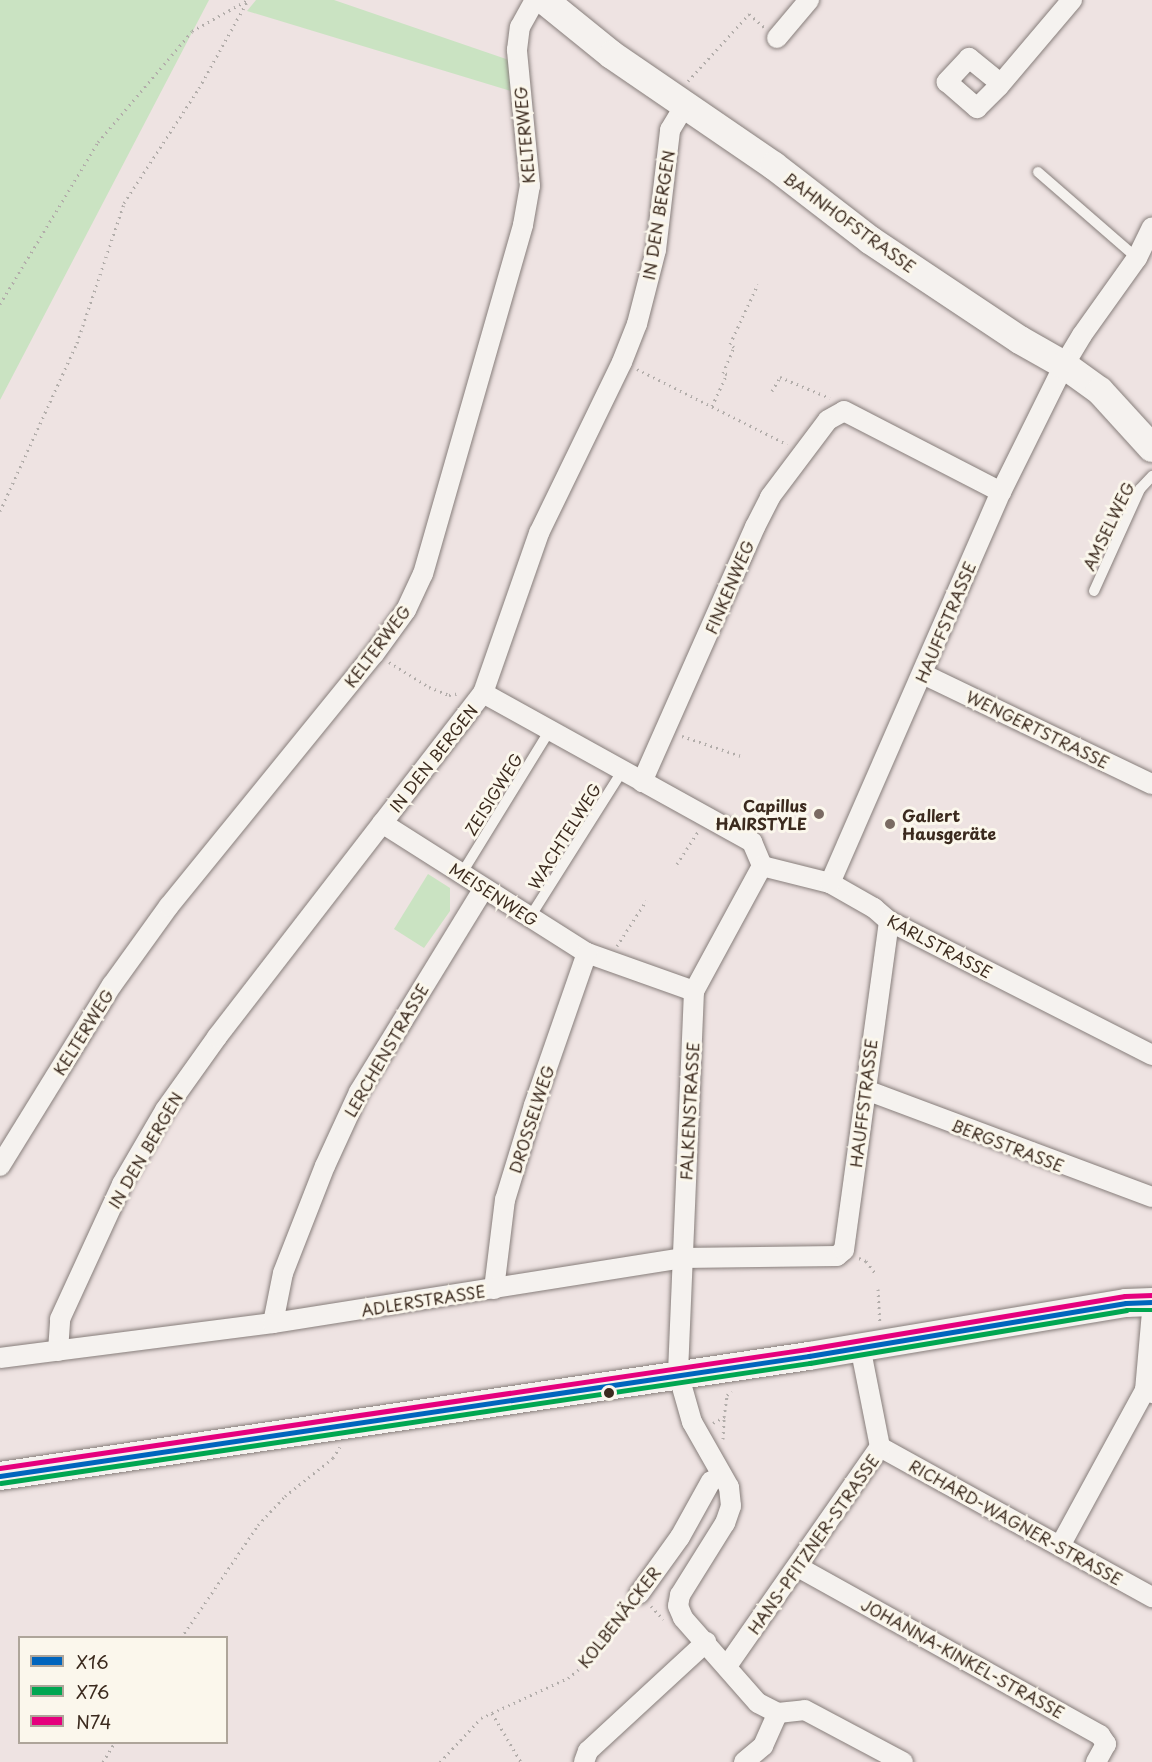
<!DOCTYPE html>
<html>
<head>
<meta charset="utf-8">
<style>
  body { margin:0 }
  #map { position:relative; width:1152px; height:1762px; overflow:hidden; background:#eee3e2; font-family:"Playpen Sans",sans-serif }
  div>[style] { position:absolute }
  [style*='--x'] { left:calc(var(--x)*1px); top:calc(var(--y)*1px); width:calc(var(--w)*1px); rotate:calc(var(--a)*1deg) }
  .green>* { inset:0; background:#cae3c2 }
  .path>* { height:3px; margin-top:-1.5px; transform-origin:0; background:repeating-linear-gradient(90deg,#b2adaa 0 1.5px,transparent 0 6px) }
  .roads { filter:drop-shadow(0 0 2px #877e7b) drop-shadow(0 0 2px #877e7b) }
  .lane>* { height:10px; margin:-5px; padding:0 5px; transform-origin:5px; border-radius:5px; background:#f5f2ef }
  .street>* { height:20px; margin:-10px; padding:0 10px; transform-origin:10px; border-radius:10px; background:#f5f2ef }
  .secondary>* { height:28px; margin:-14px; padding:0 14px; transform-origin:14px; border-radius:14px; background:#f5f2ef }
  .bus-1>* { height:4.5px; margin:-2.25px; padding:0 2.25px; transform-origin:2.25px; border-radius:2.25px; background:#0065bd }
  .bus-2>* { height:4.5px; margin:-2.25px; padding:0 2.25px; transform-origin:2.25px; border-radius:2.25px; background:#00a651 }
  .bus-3>* { height:4.5px; margin:-2.25px; padding:0 2.25px; transform-origin:2.25px; border-radius:2.25px; background:#e5007d }
  .dots>* { width:16px; height:16px; translate:-50% -50%; box-sizing:border-box; border:3px solid #fbf7ec; border-radius:50% }
  span { translate:-50% -50%; white-space:nowrap; text-align:center; line-height:1.15; -webkit-text-stroke:6px #fbf7ec; paint-order:stroke }
  .street-label { font-size:16px; color:#3b2a1e }
  .poi-label { font-size:16px; color:#3b2a1e; font-weight:700 }
  .right { translate:-100% -50%; text-align:right }
  .left { translate:0 -50%; text-align:left }
  .legend { position:absolute; left:18px; top:1636px; width:210px; height:108px; box-sizing:border-box; background:#fbf7ec; border:2px solid #aea59a; margin:0; padding:8px 10px; list-style:none; font-size:18px; color:#3b2a1e }
  .legend li { display:flex; align-items:center; gap:12px; height:30px }
  .legend b { width:30px; border:2px solid #aea59a }
</style>
</head>
<body>
<div id="map">
  <div class="green">
    <i style="clip-path:polygon(0 0,209px 0,0 400px)"></i>
    <i style="clip-path:polygon(256px 0,334px 0,509px 60px,511px 91px,247px 11px)"></i>
    <i style="clip-path:polygon(428px 874px,450px 888px,450px 911px,424px 948px,394px 929px)"></i>
  </div>
  <div class="path">
    <i style="--x:688;--y:81;--w:91;--a:-47.7"></i>
    <i style="--x:749;--y:14;--w:20;--a:41"></i>
    <i style="--x:0;--y:304;--w:189;--a:-58.8"></i>
    <i style="--x:98;--y:142;--w:145;--a:-49.7"></i>
    <i style="--x:192;--y:31;--w:62;--a:-29.1"></i>
    <i style="--x:637;--y:369;--w:168;--a:26.6"></i>
    <i style="--x:772;--y:391;--w:16;--a:-60"></i>
    <i style="--x:780;--y:377;--w:54;--a:22.8"></i>
    <i style="--x:712;--y:406;--w:35;--a:-65"></i>
    <i style="--x:727;--y:374;--w:4;--a:-166"></i>
    <i style="--x:723;--y:373;--w:28;--a:-67"></i>
    <i style="--x:734;--y:347;--w:5;--a:-143"></i>
    <i style="--x:730;--y:344;--w:66;--a:-65"></i>
    <i style="--x:0;--y:511;--w:185;--a:-65.4"></i>
    <i style="--x:77;--y:343;--w:148;--a:-71.4"></i>
    <i style="--x:124;--y:203;--w:137;--a:-56.9"></i>
    <i style="--x:199;--y:88;--w:101;--a:-60.9"></i>
    <i style="--x:389;--y:662;--w:47;--a:32"></i>
    <i style="--x:429;--y:687;--w:22;--a:22"></i>
    <i style="--x:449;--y:695;--w:11;--a:-10"></i>
    <i style="--x:682;--y:736;--w:65;--a:18.7"></i>
    <i style="--x:677;--y:864;--w:38;--a:-57"></i>
    <i style="--x:617;--y:946;--w:54;--a:-57.2"></i>
    <i style="--x:859;--y:1258;--w:8;--a:23"></i>
    <i style="--x:866;--y:1261;--w:15;--a:53"></i>
    <i style="--x:878;--y:1289;--w:34;--a:87"></i>
    <i style="--x:713;--y:1423;--w:13;--a:-29"></i>
    <i style="--x:724;--y:1417;--w:22;--a:-82"></i>
    <i style="--x:727;--y:1395;--w:6;--a:-39"></i>
    <i style="--x:723;--y:1439;--w:22;--a:-87"></i>
    <i style="--x:651;--y:1606;--w:18;--a:47"></i>
    <i style="--x:181;--y:1638;--w:137;--a:-55.7"></i>
    <i style="--x:258;--y:1525;--w:40;--a:-47"></i>
    <i style="--x:285;--y:1496;--w:61;--a:-38.4"></i>
    <i style="--x:333;--y:1458;--w:13;--a:-58"></i>
    <i style="--x:492;--y:1713;--w:57;--a:59.4"></i>
    <i style="--x:103;--y:1762;--w:23;--a:-59"></i>
    <i style="--x:440;--y:1762;--w:60;--a:-47"></i>
    <i style="--x:481;--y:1718;--w:96;--a:-24.7"></i>
    <i style="--x:568;--y:1678;--w:19;--a:-39"></i>
    <i style="--x:583;--y:1666;--w:75;--a:-52.1"></i>
  </div>
  <div class="roads">
    <div class="lane">
      <i style="--x:1038;--y:172;--w:131;--a:41"></i>
      <i style="--x:1094;--y:591;--w:112;--a:-65.7"></i>
      <i style="--x:1140;--y:489;--w:18;--a:-47"></i>
      <i style="--x:462;--y:873;--w:168;--a:-58.4"></i>
      <i style="--x:530;--y:917;--w:174;--a:-57.7"></i>
    </div>
    <div class="street">
      <i style="--x:777;--y:38;--w:50;--a:-49.9"></i>
      <i style="--x:1000;--y:83;--w:40;--a:-141"></i>
      <i style="--x:969;--y:58;--w:33;--a:133"></i>
      <i style="--x:947;--y:82;--w:40;--a:41"></i>
      <i style="--x:977;--y:108;--w:31;--a:-45"></i>
      <i style="--x:999;--y:86;--w:113;--a:-49.7"></i>
      <i style="--x:923;--y:674;--w:254;--a:25.7"></i>
      <i style="--x:483;--y:693;--w:308;--a:29"></i>
      <i style="--x:752;--y:842;--w:26;--a:67"></i>
      <i style="--x:762;--y:866;--w:70;--a:14"></i>
      <i style="--x:830;--y:883;--w:51;--a:29.6"></i>
      <i style="--x:874;--y:908;--w:20;--a:41"></i>
      <i style="--x:889;--y:921;--w:295;--a:27"></i>
      <i style="--x:642;--y:782;--w:279;--a:-66.1"></i>
      <i style="--x:755;--y:527;--w:34;--a:-63"></i>
      <i style="--x:770;--y:497;--w:96;--a:-53"></i>
      <i style="--x:828;--y:420;--w:18;--a:-29"></i>
      <i style="--x:844;--y:411;--w:177;--a:27.3"></i>
      <i style="--x:382;--y:823;--w:243;--a:32.4"></i>
      <i style="--x:587;--y:953;--w:114;--a:19.6"></i>
      <i style="--x:762;--y:866;--w:142;--a:118.5"></i>
      <i style="--x:694;--y:991;--w:382;--a:92.4"></i>
      <i style="--x:678;--y:1373;--w:51;--a:74.1"></i>
      <i style="--x:692;--y:1422;--w:75;--a:60.4"></i>
      <i style="--x:729;--y:1487;--w:19;--a:84"></i>
      <i style="--x:731;--y:1506;--w:18;--a:109"></i>
      <i style="--x:725;--y:1523;--w:85;--a:122"></i>
      <i style="--x:680;--y:1595;--w:11;--a:100"></i>
      <i style="--x:678;--y:1606;--w:13;--a:67"></i>
      <i style="--x:683;--y:1618;--w:113;--a:48.6"></i>
      <i style="--x:758;--y:1703;--w:22;--a:27"></i>
      <i style="--x:778;--y:1713;--w:27;--a:-6"></i>
      <i style="--x:805;--y:1710;--w:111;--a:28"></i>
      <i style="--x:830;--y:883;--w:427;--a:-66.4"></i>
      <i style="--x:1001;--y:492;--w:142;--a:-63.6"></i>
      <i style="--x:1064;--y:365;--w:35;--a:-59"></i>
      <i style="--x:1082;--y:335;--w:95;--a:-54.5"></i>
      <i style="--x:1137;--y:258;--w:34;--a:-64"></i>
      <i style="--x:866;--y:1090;--w:305;--a:20.5"></i>
      <i style="--x:0;--y:1166;--w:213;--a:-58.3"></i>
      <i style="--x:112;--y:985;--w:97;--a:-54.2"></i>
      <i style="--x:169;--y:906;--w:325;--a:-50.9"></i>
      <i style="--x:374;--y:654;--w:54;--a:-54"></i>
      <i style="--x:406;--y:610;--w:40;--a:-65"></i>
      <i style="--x:423;--y:574;--w:363;--a:-74"></i>
      <i style="--x:523;--y:225;--w:40;--a:-80"></i>
      <i style="--x:530;--y:186;--w:137;--a:-95.5"></i>
      <i style="--x:517;--y:50;--w:23;--a:-83"></i>
      <i style="--x:520;--y:27;--w:31;--a:-61"></i>
      <i style="--x:494;--y:1289;--w:90;--a:-83"></i>
      <i style="--x:505;--y:1200;--w:99;--a:-73"></i>
      <i style="--x:534;--y:1105;--w:161;--a:-70.8"></i>
      <i style="--x:1152;--y:1312;--w:78;--a:95.1"></i>
      <i style="--x:1145;--y:1390;--w:8;--a:23"></i>
      <i style="--x:273;--y:1323;--w:51;--a:-78.7"></i>
      <i style="--x:283;--y:1273;--w:115;--a:-68.6"></i>
      <i style="--x:325;--y:1166;--w:81;--a:-65.3"></i>
      <i style="--x:359;--y:1092;--w:239;--a:-58.5"></i>
      <i style="--x:58;--y:1351;--w:32;--a:-86"></i>
      <i style="--x:60;--y:1319;--w:149;--a:-65.3"></i>
      <i style="--x:122;--y:1184;--w:86;--a:-59.8"></i>
      <i style="--x:165;--y:1110;--w:90;--a:-54.5"></i>
      <i style="--x:217;--y:1037;--w:435;--a:-52.3"></i>
      <i style="--x:483;--y:693;--w:170;--a:-70.7"></i>
      <i style="--x:539;--y:533;--w:190;--a:-64.1"></i>
      <i style="--x:622;--y:362;--w:41;--a:-68.5"></i>
      <i style="--x:637;--y:324;--w:76;--a:-75.6"></i>
      <i style="--x:656;--y:250;--w:121;--a:-83.3"></i>
      <i style="--x:670;--y:130;--w:27;--a:-59"></i>
      <i style="--x:0;--y:1358;--w:275;--a:-7.3"></i>
      <i style="--x:273;--y:1323;--w:414;--a:-9"></i>
      <i style="--x:682;--y:1258;--w:155;--a:-0.7"></i>
      <i style="--x:837;--y:1256;--w:9;--a:-41"></i>
      <i style="--x:844;--y:1250;--w:332;--a:-82.2"></i>
      <i style="--x:880;--y:1447;--w:311;--a:28.9"></i>
      <i style="--x:1060;--y:1546;--w:178;--a:-61.4"></i>
      <i style="--x:798;--y:1567;--w:346;--a:29.1"></i>
      <i style="--x:1100;--y:1735;--w:11;--a:56"></i>
      <i style="--x:1106;--y:1744;--w:21;--a:119"></i>
      <i style="--x:639;--y:1594;--w:70;--a:-54.3"></i>
      <i style="--x:680;--y:1537;--w:64;--a:-61"></i>
      <i style="--x:727;--y:1666;--w:267;--a:-55.1"></i>
      <i style="--x:880;--y:1447;--w:103;--a:-101.2"></i>
      <i style="--x:584;--y:1762;--w:12;--a:-70"></i>
      <i style="--x:588;--y:1751;--w:161;--a:-42.7"></i>
      <i style="--x:744;--y:1762;--w:25;--a:-40"></i>
      <i style="--x:763;--y:1746;--w:36;--a:-66"></i>
    </div>
    <div class="secondary">
      <i style="--x:544;--y:0;--w:87;--a:39"></i>
      <i style="--x:612;--y:55;--w:196;--a:34.4"></i>
      <i style="--x:774;--y:166;--w:121;--a:37.6"></i>
      <i style="--x:870;--y:240;--w:180;--a:33.7"></i>
      <i style="--x:1020;--y:340;--w:51;--a:29.6"></i>
      <i style="--x:1064;--y:365;--w:44;--a:35.8"></i>
      <i style="--x:1100;--y:391;--w:77;--a:47.6"></i>
      <i style="--x:0;--y:1476;--w:818;--a:-8.44"></i>
      <i style="--x:809;--y:1356;--w:321;--a:-9.5"></i>
      <i style="--x:1126;--y:1303;--w:26;--a:-2"></i>
    </div>
  </div>
  <div class="bus-1">
    <i style="--x:0;--y:1476;--w:818;--a:-8.44"></i>
    <i style="--x:809;--y:1356;--w:321;--a:-9.5"></i>
    <i style="--x:1126;--y:1303;--w:26;--a:-2"></i>
  </div>
  <div class="bus-2">
    <i style="--x:1;--y:1483;--w:818;--a:-8.44"></i>
    <i style="--x:810;--y:1363;--w:321;--a:-9.5"></i>
    <i style="--x:1127;--y:1310;--w:25;--a:0"></i>
  </div>
  <div class="bus-3">
    <i style="--x:0;--y:1468;--w:817;--a:-8.38"></i>
    <i style="--x:808;--y:1349;--w:321;--a:-9.5"></i>
    <i style="--x:1125;--y:1296;--w:27;--a:-2"></i>
  </div>
  <div class="dots">
    <i style="left:819px;top:814px;background:#7a6b63"></i>
    <i style="left:890px;top:824px;background:#7a6b63"></i>
    <i style="left:609px;top:1393px;background:#3b2a1e"></i>
  </div>
  <div class="street-label">
    <span style="left:524px;top:135px;rotate:-95deg">KELTERWEG</span>
    <span style="left:658px;top:215px;rotate:-81deg">IN DEN BERGEN</span>
    <span style="left:850px;top:222px;rotate:36deg">BAHNHOFSTRASSE</span>
    <span style="left:1108px;top:526px;rotate:-64deg">AMSELWEG</span>
    <span style="left:729px;top:587px;rotate:-67deg">FINKENWEG</span>
    <span style="left:945px;top:622px;rotate:-67deg">HAUFFSTRASSE</span>
    <span style="left:377px;top:646px;rotate:-53deg">KELTERWEG</span>
    <span style="left:1038px;top:729px;rotate:26deg">WENGERTSTRASSE</span>
    <span style="left:433px;top:758px;rotate:-52deg">IN DEN BERGEN</span>
    <span style="left:493px;top:794px;rotate:-58deg">ZEISIGWEG</span>
    <span style="left:564px;top:836px;rotate:-58deg">WACHTELWEG</span>
    <span style="left:494px;top:894px;rotate:33deg">MEISENWEG</span>
    <span style="left:940px;top:946px;rotate:28deg">KARLSTRASSE</span>
    <span style="left:83px;top:1032px;rotate:-58deg">KELTERWEG</span>
    <span style="left:386px;top:1050px;rotate:-60deg">LERCHENSTRASSE</span>
    <span style="left:863px;top:1103px;rotate:-83deg">HAUFFSTRASSE</span>
    <span style="left:689px;top:1111px;rotate:-87deg">FALKENSTRASSE</span>
    <span style="left:531px;top:1119px;rotate:-72deg">DROSSELWEG</span>
    <span style="left:1008px;top:1145px;rotate:21deg">BERGSTRASSE</span>
    <span style="left:145px;top:1150px;rotate:-60deg">IN DEN BERGEN</span>
    <span style="left:423px;top:1300px;rotate:-9deg">ADLERSTRASSE</span>
    <span style="left:1016px;top:1522px;rotate:29deg">RICHARD-WAGNER-STRASSE</span>
    <span style="left:813px;top:1544px;rotate:-55deg">HANS-PFITZNER-STRASSE</span>
    <span style="left:619px;top:1617px;rotate:-52deg">KOLBENÄCKER</span>
    <span style="left:963px;top:1658px;rotate:29deg">JOHANNA-KINKEL-STRASSE</span>
  </div>
  <div class="poi-label">
    <span class="right" style="left:807px;top:814px">Capillus<br>HAIRSTYLE</span>
    <span class="left" style="left:902px;top:824px">Gallert<br>Hausgeräte</span>
  </div>
  <ul class="legend">
  <li><b style="height:8px;background:#0065bd"></b>X16</li>
  <li><b style="height:8px;background:#00a651"></b>X76</li>
  <li><b style="height:8px;background:#e5007d"></b>N74</li>
  </ul>
</div>
</body>
</html>
